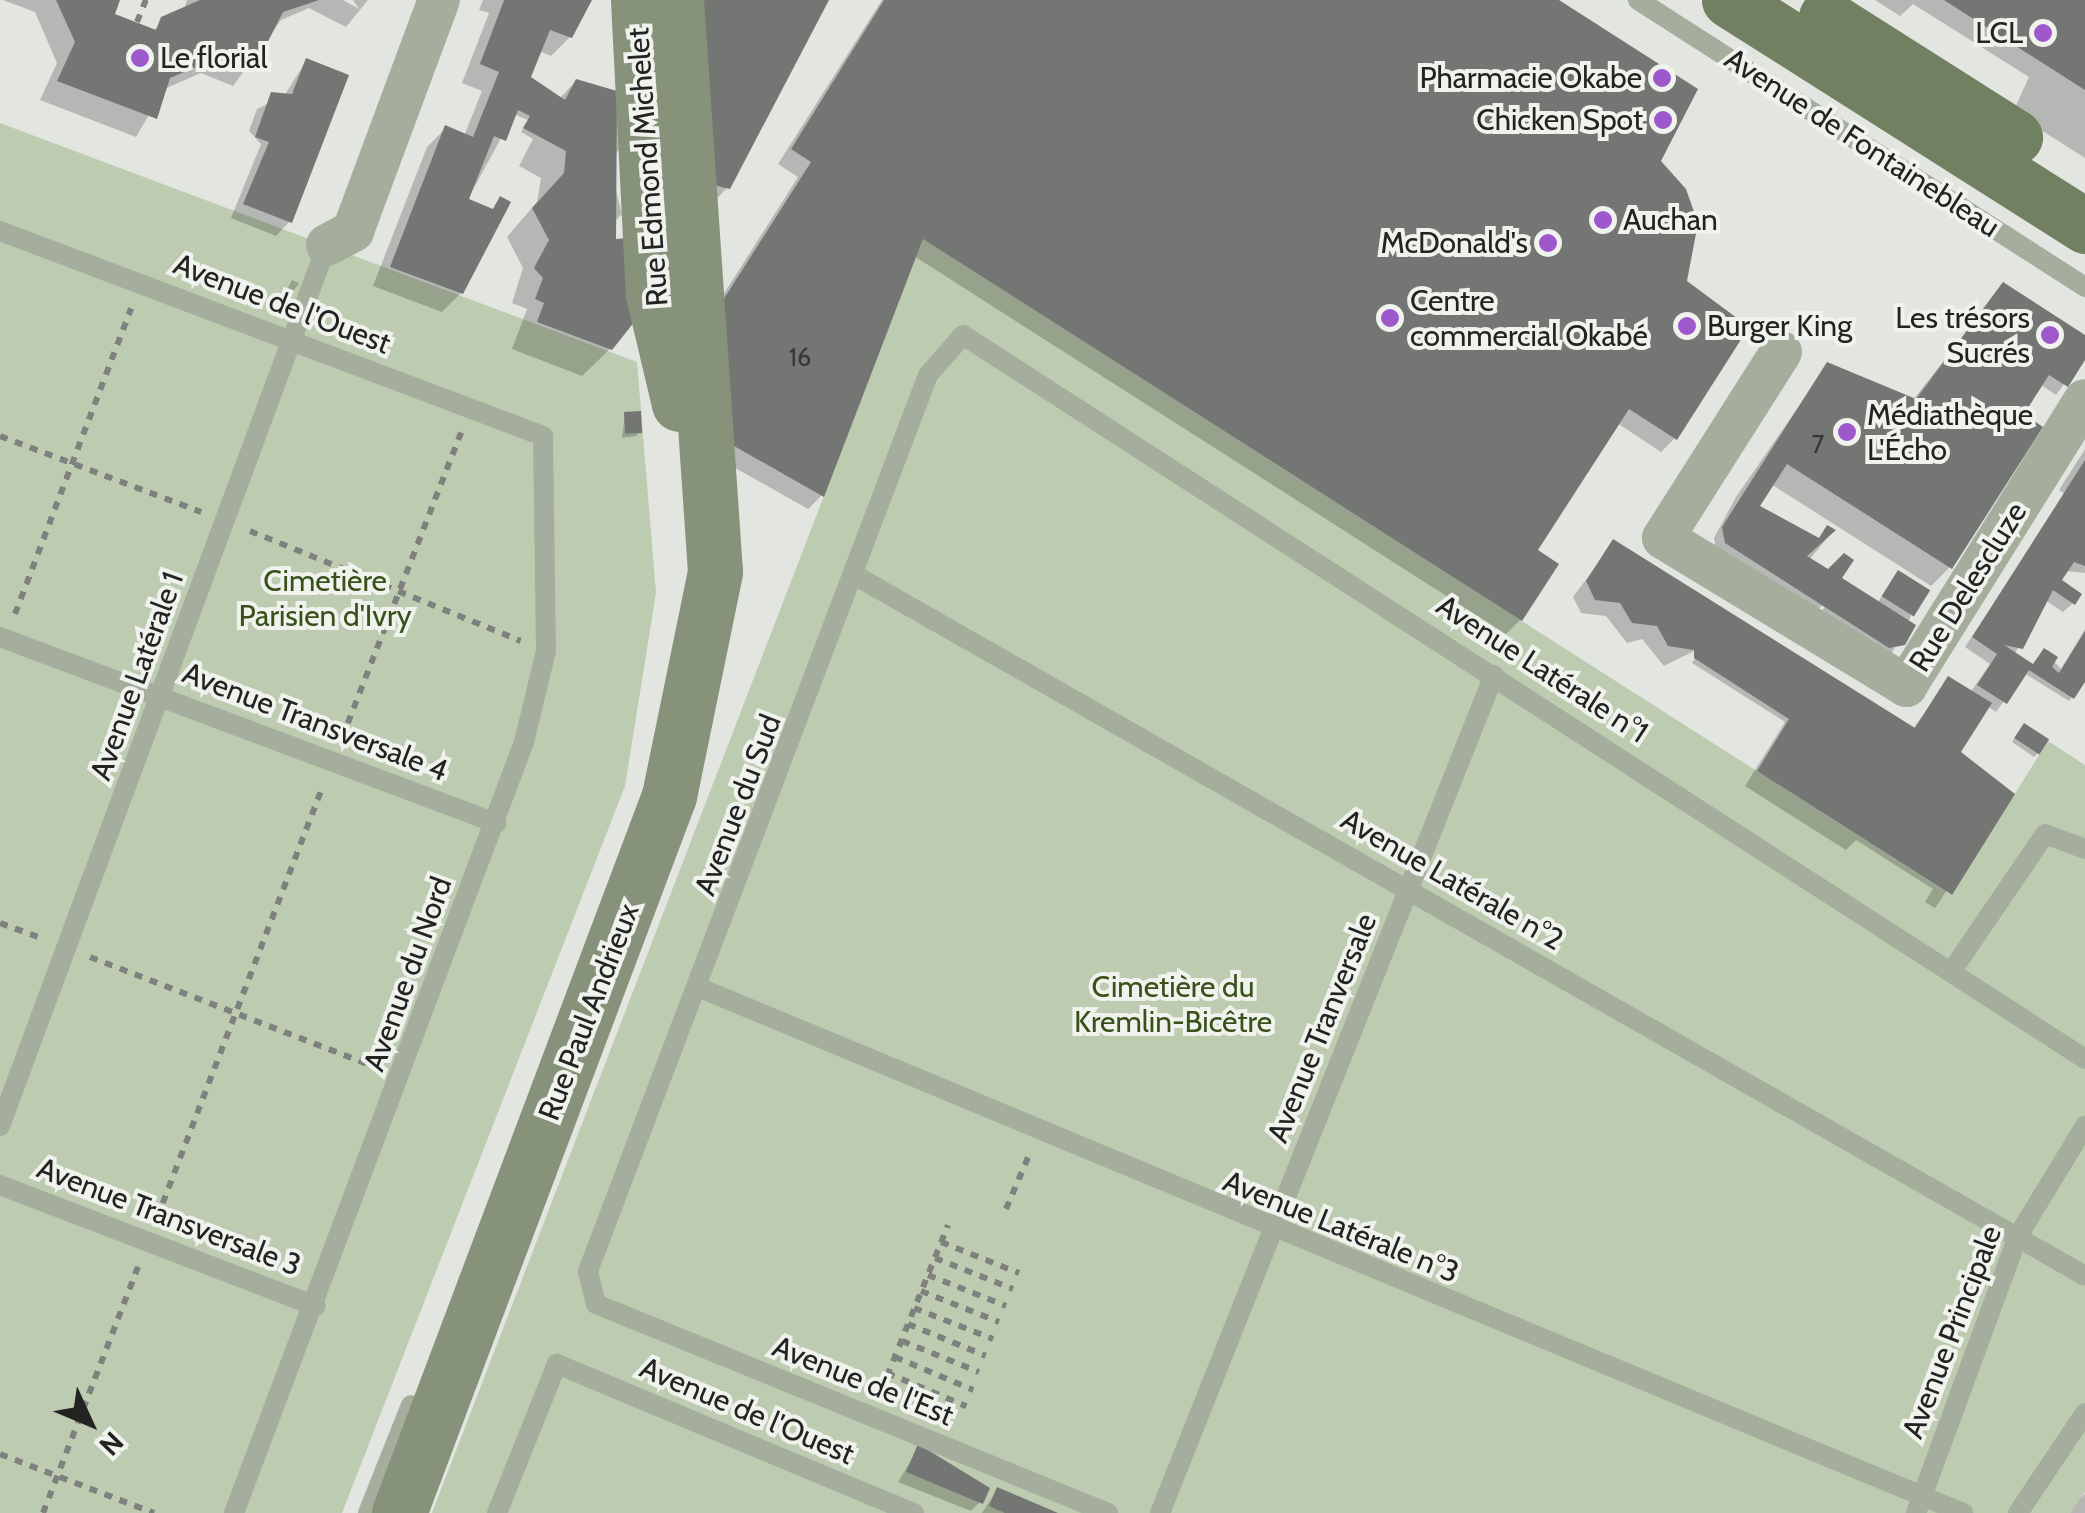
<!DOCTYPE html>
<html>
<head>
<meta charset="utf-8">
<style>
  body { margin:0 }
  #map { position:relative; width:2085px; height:1513px; overflow:hidden; background:#e3e5e1; font-family:Cabin,sans-serif }
  div>[style] { position:absolute }
  [style*='--x'] { left:calc(var(--x)*1px); top:calc(var(--y)*1px); width:calc(var(--w)*1px); rotate:calc(var(--a)*1deg) }
  .green>* { inset:0; background:#bdcbb0 }
  .shadow>* { inset:0; background:#0003 }
  .building>* { inset:0; background:#747673; transform-origin:0 0 }
  .path>* { height:6px; margin-top:-3px; transform-origin:0; background:repeating-linear-gradient(90deg,#7f817e 0 8px,transparent 0 16px) }
  .service>* { height:20px; margin:-10px; padding:0 10px; transform-origin:10px; border-radius:10px; background:#a5ae9d }
  .minor>* { height:42px; margin:-21px; padding:0 21px; transform-origin:21px; border-radius:21px; background:#a5ae9d }
  .secondary>* { height:55px; margin:-27.5px; padding:0 27.5px; transform-origin:27.5px; border-radius:27.5px; background:#86937a }
  .primary>* { height:55px; margin:-27.5px; padding:0 27.5px; transform-origin:27.5px; border-radius:27.5px; background:#708061 }
  .dots>* { width:28px; height:28px; translate:-50% -50%; box-sizing:border-box; border:5px solid #f0f2ee; border-radius:50% }
  span { translate:-50% -50%; white-space:nowrap; text-align:center; line-height:1.15; -webkit-text-stroke:8px #f0f2ee; paint-order:stroke }
  .number-label { font-size:25px; color:#373836 }
  .number-label span { -webkit-text-stroke-width:0 }
  .poi-label { font-size:30px; color:#232422 }
  .right { translate:-100% -50%; text-align:right }
  .left { translate:0 -50%; text-align:left }
  .street-label { font-size:30px; color:#232422 }
  .park-label { font-size:30px; color:#385119 }
  .north { position:absolute; left:40px; top:1373px; width:100px; height:100px; -webkit-text-stroke:8px #f0f2ee; paint-order:stroke; rotate:134deg; font-size:28px; font-weight:700; line-height:40px; text-align:center; color:#232422 }
  .north::after { content:''; display:block; margin:auto; width:35px; height:45px; background:#232422; clip-path:polygon(50% 0,100% 100%,50% 72%,0 100%) }
</style>
</head>
<body>
<div id="map">
  <div class="green">
    <i style="clip-path:polygon(0 123px,637px 362px,656px 593px,625px 786px,342px 1513px,0 1513px)"></i>
    <i style="clip-path:polygon(923px 239px,1951px 895px,2048px 741px,2085px 765px,2085px 1492px,2071px 1513px,432px 1513px)"></i>
  </div>
  <div class="shadow">
    <i style="clip-path:polygon(3px 0,112px 0,113px 16px,151px 31px,183px 14px,187px 0,343px 0,359px 9px,353px 0,368px 0,346px 27px,309px 8px,281px 20px,233px 86px,201px 73px,164px 89px,136px 137px,40px 100px,57px 63px,35px 12px)"></i>
    <i style="clip-path:polygon(483px 0,589px 0,570px 37px,551px 56px,539px 51px,528px 78px,559px 99px,576px 81px,615px 93px,620px 149px,608px 160px,622px 214px,613px 223px,610px 349px,582px 376px,512px 349px,527px 309px,512px 303px,523px 268px,507px 237px,537px 202px,541px 178px,519px 166px,533px 139px,521px 132px,528px 120px,514px 114px,462px 210px,461px 293px,442px 312px,373px 286px,427px 147px,446px 128px,464px 136px,482px 91px,462px 83px,489px 13px,479px 10px)"></i>
    <i style="clip-path:polygon(688px 0,826px 0,728px 187px,701px 215px)"></i>
    <i style="clip-path:polygon(882px 0,1554px 0,1658px 162px,1684px 282px,1675px 438px,1661px 452px,1617px 423px,1535px 551px,1520px 620px,1506px 634px,914px 256px,822px 495px,808px 509px,714px 456px,704px 325px,798px 177px,778px 164px)"></i>
    <i style="clip-path:polygon(1875px 0,2085px 0,2085px 158px,2013px 112px,2029px 77px,1913px 4px,1900px 16px)"></i>
    <i style="clip-path:polygon(306px 61px,290px 221px,276px 236px,231px 218px,261px 144px,249px 131px,257px 109px,284px 96px)"></i>
    <i style="clip-path:polygon(299px 283px,293px 292px,287px 290px,292px 280px)"></i>
    <i style="clip-path:polygon(2003px 285px,2085px 355px,2056px 395px,2040px 384px,1950px 567px,1931px 586px,1771px 484px,1756px 507px,1818px 540px,1833px 531px,1809px 560px,1877px 604px,1894px 577px,1911px 616px,1892px 653px,1822px 612px,1826px 602px,1813px 614px,1716px 552px,1714px 538px,1736px 497px,1828px 364px,1913px 400px)"></i>
    <i style="clip-path:polygon(625px 414px,640px 432px,636px 436px,622px 438px)"></i>
    <i style="clip-path:polygon(2085px 449px,2085px 573px,2066px 571px,2058px 581px,2073px 603px,2063px 612px,2045px 600px,2014px 655px,2032px 667px,2044px 651px,2061px 669px,2085px 629px,2085px 677px,2069px 701px,2024px 673px,1996px 712px,1987px 706px,1959px 751px,2011px 795px,1935px 908px,1925px 902px,1933px 889px,1856px 840px,1846px 850px,1745px 786px,1785px 722px,1692px 663px,1702px 647px,1664px 666px,1642px 639px,1627px 643px,1606px 616px,1581px 613px,1573px 597px,1613px 543px,1912px 730px,1949px 679px,1970px 693px,1990px 664px,1965px 647px,2066px 495px,2059px 490px)"></i>
    <i style="clip-path:polygon(2020px 730px,2038px 753px,2034px 757px,2012px 742px)"></i>
    <i style="clip-path:polygon(919px 1447px,980px 1502px,971px 1511px,898px 1482px)"></i>
    <i style="clip-path:polygon(997px 1490px,1052px 1513px,982px 1513px)"></i>
    <i style="clip-path:polygon(2085px 1494px,2085px 1513px,2071px 1513px,2080px 1499px)"></i>
  </div>
  <div class="building">
    <i style="clip-path:polygon(56px 0,120px 0,115px 14px,156px 30px,161px 17px,200px 0,319px 0,283px 12px,254px 69px,222px 56px,170px 78px,157px 119px,57px 81px,75px 42px)"></i>
    <i style="clip-path:polygon(504px 0,592px 0,572px 38px,550px 30px,531px 77px,565px 100px,576px 79px,617px 91px,616px 239px,629px 238px,635px 321px,612px 350px,537px 322px,544px 303px,535px 299px,543px 278px,534px 268px,549px 240px,532px 208px,564px 173px,566px 151px,523px 128px,530px 116px,518px 110px,506px 141px,494px 136px,469px 199px,493px 209px,500px 196px,511px 202px,463px 294px,390px 267px,445px 125px,473px 137px,499px 72px,480px 64px)"></i>
    <i style="clip-path:polygon(697px 0,829px 0,730px 189px,709px 184px)"></i>
    <i style="clip-path:polygon(884px 0,1559px 0,1698px 89px,1661px 161px,1686px 189px,1698px 223px,1687px 281px,1749px 327px,1677px 440px,1629px 409px,1538px 550px,1559px 564px,1522px 621px,923px 239px,824px 497px,727px 442px,718px 308px,811px 162px,791px 149px)"></i>
    <i style="clip-path:polygon(1944px 0,2085px 0,2085px 90px,2019px 48px)"></i>
    <i style="clip-path:polygon(306px 58px,349px 75px,292px 223px,243px 204px,269px 142px,255px 137px,271px 92px,292px 94px)"></i>
    <i style="clip-path:polygon(2003px 282px,2085px 335px,2085px 360px,2068px 387px,2049px 375px,2024px 414px,2043px 427px,1952px 569px,1787px 464px,1760px 506px,1819px 538px,1827px 525px,1836px 530px,1807px 556px,1828px 569px,1844px 553px,1854px 560px,1842px 578px,1916px 625px,1905px 645px,1889px 648px,1725px 543px,1722px 527px,1827px 362px,1916px 399px)"></i>
    <i style="left:641px;top:411px;width:22px;height:17px;rotate:87deg"></i>
    <i style="clip-path:polygon(2085px 460px,2085px 566px,2074px 562px,2062px 580px,2082px 594px,2075px 605px,2053px 590px,2023px 649px,2004px 645px,2033px 664px,2044px 648px,2058px 657px,2052px 667px,2059px 673px,2085px 631px,2085px 682px,2074px 699px,2029px 670px,2007px 704px,1977px 685px,1997px 654px,1972px 637px)"></i>
    <i style="clip-path:polygon(1613px 539px,1915px 728px,1948px 676px,1992px 703px,1961px 752px,2015px 794px,1952px 895px,1757px 771px,1789px 719px,1694px 658px,1694px 650px,1668px 646px,1657px 626px,1632px 623px,1620px 603px,1595px 600px,1586px 581px)"></i>
    <i style="left:1898px;top:570px;width:38px;height:31px;rotate:32deg"></i>
    <i style="left:2024px;top:723px;width:30px;height:18px;rotate:33deg"></i>
    <i style="clip-path:polygon(918px 1444px,990px 1488px,983px 1504px,906px 1472px)"></i>
    <i style="clip-path:polygon(997px 1487px,1058px 1513px,1005px 1513px,989px 1506px)"></i>
  </div>
  <div class="path">
    <i style="--x:137;--y:22;--w:24;--a:-68"></i>
    <i style="--x:0;--y:436;--w:215;--a:20.7"></i>
    <i style="--x:250;--y:531;--w:292;--a:22.1"></i>
    <i style="--x:15;--y:614;--w:327;--a:-69.2"></i>
    <i style="--x:342;--y:738;--w:328;--a:-68.7"></i>
    <i style="--x:0;--y:923;--w:44;--a:20.1"></i>
    <i style="--x:90;--y:957;--w:308;--a:21.1"></i>
    <i style="--x:1006;--y:1209;--w:59;--a:-66.9"></i>
    <i style="--x:157;--y:1218;--w:463;--a:-69"></i>
    <i style="--x:941;--y:1242;--w:84;--a:21.7"></i>
    <i style="--x:935;--y:1258;--w:84;--a:21.7"></i>
    <i style="--x:928;--y:1275;--w:84;--a:21.7"></i>
    <i style="--x:921;--y:1291;--w:84;--a:21.7"></i>
    <i style="--x:914;--y:1308;--w:85;--a:21.4"></i>
    <i style="--x:908;--y:1324;--w:84;--a:22.3"></i>
    <i style="--x:902;--y:1341;--w:83;--a:21.9"></i>
    <i style="--x:895;--y:1357;--w:85;--a:22.9"></i>
    <i style="--x:887;--y:1373;--w:86;--a:22.7"></i>
    <i style="--x:881;--y:1391;--w:179;--a:-68"></i>
    <i style="--x:0;--y:1454;--w:165;--a:21"></i>
    <i style="--x:43;--y:1513;--w:264;--a:-68.9"></i>
  </div>
  <div class="service">
    <i style="--x:1638;--y:0;--w:531;--a:32.7"></i>
    <i style="--x:0;--y:231;--w:580;--a:20.68"></i>
    <i style="--x:543;--y:436;--w:215;--a:89.2"></i>
    <i style="--x:546;--y:651;--w:94;--a:103.6"></i>
    <i style="--x:524;--y:742;--w:824;--a:110.61"></i>
    <i style="--x:856;--y:576;--w:1414;--a:29.66"></i>
    <i style="--x:0;--y:637;--w:530;--a:20.56"></i>
    <i style="--x:1953;--y:969;--w:163;--a:-55.7"></i>
    <i style="--x:2045;--y:834;--w:43;--a:20.6"></i>
    <i style="--x:700;--y:988;--w:1368;--a:22.57"></i>
    <i style="--x:0;--y:1126;--w:940;--a:-69.64"></i>
    <i style="--x:0;--y:1185;--w:338;--a:21"></i>
    <i style="--x:368;--y:1513;--w:116;--a:-68.3"></i>
    <i style="--x:497;--y:1513;--w:161;--a:-68.1"></i>
    <i style="--x:557;--y:1364;--w:387;--a:22.7"></i>
    <i style="--x:1108;--y:1513;--w:553;--a:-157.79"></i>
    <i style="--x:596;--y:1304;--w:34;--a:-104"></i>
    <i style="--x:588;--y:1271;--w:958;--a:-69.22"></i>
    <i style="--x:928;--y:375;--w:53;--a:-48.8"></i>
    <i style="--x:963;--y:335;--w:1335;--a:32.83"></i>
    <i style="--x:1160;--y:1513;--w:902;--a:-68.27"></i>
    <i style="--x:1916;--y:1513;--w:295;--a:-69.8"></i>
    <i style="--x:2018;--y:1236;--w:129;--a:-58.7"></i>
    <i style="--x:2018;--y:1513;--w:120;--a:-56.2"></i>
  </div>
  <div class="minor">
    <i style="--x:327;--y:245;--w:30;--a:-28"></i>
    <i style="--x:353;--y:231;--w:246;--a:-69.6"></i>
    <i style="--x:1781;--y:352;--w:220;--a:122.4"></i>
    <i style="--x:1663;--y:538;--w:285;--a:31.3"></i>
    <i style="--x:1906;--y:686;--w:337;--a:-58"></i>
  </div>
  <div class="secondary">
    <i style="--x:638;--y:0;--w:294;--a:87.1"></i>
    <i style="--x:653;--y:294;--w:113;--a:76.7"></i>
    <i style="--x:399;--y:1513;--w:766;--a:-69.37"></i>
    <i style="--x:669;--y:796;--w:229;--a:-78.4"></i>
    <i style="--x:715;--y:572;--w:573;--a:-93.9"></i>
  </div>
  <div class="primary">
    <i style="--x:1729;--y:0;--w:422;--a:32.4"></i>
    <i style="--x:1826;--y:17;--w:224;--a:32.4"></i>
  </div>
  <div class="dots">
    <i style="left:2043px;top:33px;background:#9e58cc"></i>
    <i style="left:140px;top:58px;background:#9e58cc"></i>
    <i style="left:1662px;top:78px;background:#9e58cc"></i>
    <i style="left:1663px;top:120px;background:#9e58cc"></i>
    <i style="left:1603px;top:220px;background:#9e58cc"></i>
    <i style="left:1548px;top:243px;background:#9e58cc"></i>
    <i style="left:1390px;top:318px;background:#9e58cc"></i>
    <i style="left:1687px;top:326px;background:#9e58cc"></i>
    <i style="left:2050px;top:335px;background:#9e58cc"></i>
    <i style="left:1847px;top:432px;background:#9e58cc"></i>
  </div>
  <div class="number-label">
    <span style="left:800px;top:357px">16</span>
    <span style="left:1818px;top:444px">7</span>
  </div>
  <div class="poi-label">
    <span class="right" style="left:2023px;top:33px">LCL</span>
    <span class="left" style="left:160px;top:58px">Le florial</span>
    <span class="right" style="left:1642px;top:78px">Pharmacie Okabe</span>
    <span class="right" style="left:1643px;top:120px">Chicken Spot</span>
    <span class="left" style="left:1623px;top:220px">Auchan</span>
    <span class="right" style="left:1528px;top:243px">McDonald's</span>
    <span class="left" style="left:1410px;top:318px">Centre<br>commercial Okabé</span>
    <span class="right" style="left:2030px;top:335px">Les trésors<br>Sucrés</span>
    <span class="left" style="left:1707px;top:326px">Burger King</span>
    <span class="left" style="left:1867px;top:432px">Médiathèque<br>L'Écho</span>
  </div>
  <div class="street-label">
    <span style="left:1862px;top:143px;rotate:33deg">Avenue de Fontainebleau</span>
    <span style="left:648px;top:167px;rotate:-94deg">Rue Edmond Michelet</span>
    <span style="left:282px;top:304px;rotate:21deg">Avenue de l'Ouest</span>
    <span style="left:1968px;top:587px;rotate:-58deg">Rue Delescluze</span>
    <span style="left:1542px;top:669px;rotate:33deg">Avenue Latérale n°1</span>
    <span style="left:137px;top:676px;rotate:-70deg">Avenue Latérale 1</span>
    <span style="left:315px;top:722px;rotate:21deg">Avenue Transversale 4</span>
    <span style="left:738px;top:805px;rotate:-69deg">Avenue du Sud</span>
    <span style="left:1452px;top:880px;rotate:30deg">Avenue Latérale n°2</span>
    <span style="left:408px;top:974px;rotate:-70deg">Avenue du Nord</span>
    <span style="left:589px;top:1012px;rotate:-69deg">Rue Paul Andrieux</span>
    <span style="left:1322px;top:1028px;rotate:-68deg">Avenue Tranversale</span>
    <span style="left:169px;top:1217px;rotate:21deg">Avenue Transversale 3</span>
    <span style="left:1341px;top:1227px;rotate:22deg">Avenue Latérale n°3</span>
    <span style="left:1952px;top:1332px;rotate:-69deg">Avenue Principale</span>
    <span style="left:863px;top:1381px;rotate:22deg">Avenue de l'Est</span>
    <span style="left:747px;top:1411px;rotate:23deg">Avenue de l'Ouest</span>
  </div>
  <div class="park-label">
    <span style="left:325px;top:598px">Cimetière<br>Parisien d'Ivry</span>
    <span style="left:1173px;top:1004px">Cimetière du<br>Kremlin-Bicêtre</span>
  </div>
  <div class="north">N</div>
</div>
</body>
</html>
